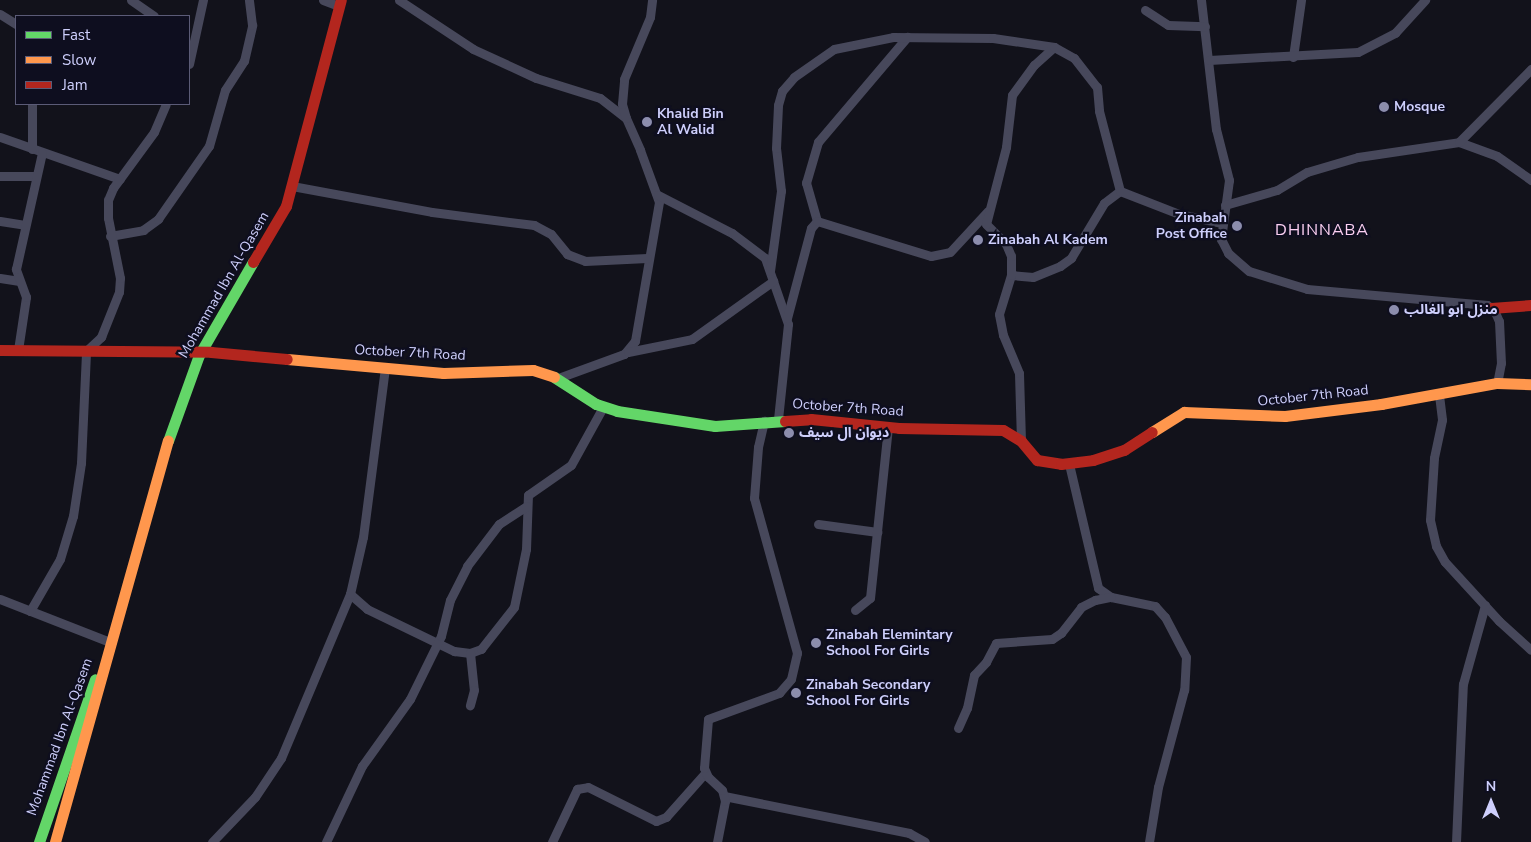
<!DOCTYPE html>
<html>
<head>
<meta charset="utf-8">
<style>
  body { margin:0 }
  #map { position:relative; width:1531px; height:842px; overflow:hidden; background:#12121b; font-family:"Nunito Sans","Noto Sans Arabic",sans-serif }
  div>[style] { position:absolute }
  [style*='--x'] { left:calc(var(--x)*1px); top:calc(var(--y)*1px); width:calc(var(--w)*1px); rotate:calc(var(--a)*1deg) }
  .street>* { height:9px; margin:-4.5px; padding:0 4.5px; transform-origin:4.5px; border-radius:4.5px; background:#47485b }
  .fast>* { height:11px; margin:-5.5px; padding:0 5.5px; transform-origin:5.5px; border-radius:5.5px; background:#63d668 }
  .slow>* { height:11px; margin:-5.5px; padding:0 5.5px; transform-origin:5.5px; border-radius:5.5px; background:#ff974d }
  .jam>* { height:11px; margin:-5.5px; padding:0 5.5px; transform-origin:5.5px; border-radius:5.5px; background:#b3261e }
  .dots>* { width:14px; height:14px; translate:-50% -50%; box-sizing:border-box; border:2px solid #0e0e1f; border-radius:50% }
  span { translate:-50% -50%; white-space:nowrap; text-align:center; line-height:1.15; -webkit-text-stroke:4.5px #0e0e1f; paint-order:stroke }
  .poi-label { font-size:14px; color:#cecffc; font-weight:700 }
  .left { translate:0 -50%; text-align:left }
  .right { translate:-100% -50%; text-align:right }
  .street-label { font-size:14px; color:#cecffc }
  .quarter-label { font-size:16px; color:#fcd0f2; letter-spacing:1px }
  .legend { position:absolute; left:15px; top:15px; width:175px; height:90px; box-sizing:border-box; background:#0e0e1f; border:1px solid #5b5b77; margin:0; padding:6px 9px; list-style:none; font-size:15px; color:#cecffc }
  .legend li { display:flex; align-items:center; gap:10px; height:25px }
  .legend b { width:25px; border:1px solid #5b5b77 }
  .north { position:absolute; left:1466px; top:777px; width:50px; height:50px; -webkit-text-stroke:4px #0e0e1f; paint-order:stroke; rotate:0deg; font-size:14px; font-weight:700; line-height:20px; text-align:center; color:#cecffc }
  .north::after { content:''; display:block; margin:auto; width:18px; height:22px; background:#cecffc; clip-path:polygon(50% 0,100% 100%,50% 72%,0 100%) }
</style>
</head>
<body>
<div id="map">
  <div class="street">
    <i style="--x:131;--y:0;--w:28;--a:35"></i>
    <i style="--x:323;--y:0;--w:17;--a:21"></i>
    <i style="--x:399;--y:0;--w:89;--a:33.5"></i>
    <i style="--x:473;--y:49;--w:69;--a:24.7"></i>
    <i style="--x:536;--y:78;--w:67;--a:17.4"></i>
    <i style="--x:600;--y:98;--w:33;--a:38"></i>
    <i style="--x:626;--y:118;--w:35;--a:66"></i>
    <i style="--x:640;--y:150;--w:55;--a:69.9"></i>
    <i style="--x:659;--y:202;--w:141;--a:99.8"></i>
    <i style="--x:635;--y:341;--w:17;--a:130"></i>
    <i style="--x:624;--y:354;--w:70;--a:160"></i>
    <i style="--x:1201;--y:0;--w:130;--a:83.4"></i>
    <i style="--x:1216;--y:129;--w:53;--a:75.7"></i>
    <i style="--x:1229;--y:180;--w:60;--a:97.7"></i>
    <i style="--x:1221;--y:239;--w:16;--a:63"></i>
    <i style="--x:1228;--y:253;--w:28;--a:41"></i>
    <i style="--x:1249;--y:271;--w:61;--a:17.2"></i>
    <i style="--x:1307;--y:289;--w:181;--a:5.1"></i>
    <i style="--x:1487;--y:305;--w:9;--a:36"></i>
    <i style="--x:1494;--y:310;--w:12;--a:66"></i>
    <i style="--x:1499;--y:321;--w:42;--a:87.3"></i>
    <i style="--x:1501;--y:363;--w:20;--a:101"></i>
    <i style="--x:1145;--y:10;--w:27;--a:33"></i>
    <i style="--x:1168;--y:25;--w:37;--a:2"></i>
    <i style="--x:0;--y:14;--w:19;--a:32"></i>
    <i style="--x:1293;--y:57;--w:58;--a:-82"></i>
    <i style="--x:1209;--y:60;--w:149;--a:-3.1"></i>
    <i style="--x:1358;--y:52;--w:42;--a:-27.2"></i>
    <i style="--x:1395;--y:33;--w:45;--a:-47.7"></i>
    <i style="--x:189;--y:64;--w:66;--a:-77.7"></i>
    <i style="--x:626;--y:118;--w:15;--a:-106"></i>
    <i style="--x:622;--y:104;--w:25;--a:-85"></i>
    <i style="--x:624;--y:79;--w:67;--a:-67.2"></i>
    <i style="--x:650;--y:17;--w:17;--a:-83"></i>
    <i style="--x:0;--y:137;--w:127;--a:19.3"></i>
    <i style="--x:1459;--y:142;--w:40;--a:20.2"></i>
    <i style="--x:1497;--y:156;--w:42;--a:35.2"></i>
    <i style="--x:32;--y:149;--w:45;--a:-90"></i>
    <i style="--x:0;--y:176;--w:36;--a:0"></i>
    <i style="--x:292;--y:186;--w:142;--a:10.5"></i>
    <i style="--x:432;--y:212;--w:103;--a:7.3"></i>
    <i style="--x:534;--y:225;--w:19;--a:28"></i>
    <i style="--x:551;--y:234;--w:26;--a:51"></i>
    <i style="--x:567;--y:254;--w:19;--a:21"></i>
    <i style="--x:585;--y:261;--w:62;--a:-2.8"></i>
    <i style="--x:658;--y:195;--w:83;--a:27.2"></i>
    <i style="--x:732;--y:233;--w:41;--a:37.1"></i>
    <i style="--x:765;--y:258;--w:70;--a:70.8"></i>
    <i style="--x:788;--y:324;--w:96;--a:96"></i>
    <i style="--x:1225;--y:205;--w:54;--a:-16.1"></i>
    <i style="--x:1277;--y:190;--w:35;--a:-31"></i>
    <i style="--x:1307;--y:172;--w:53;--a:-16.4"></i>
    <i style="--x:1358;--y:157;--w:102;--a:-8.4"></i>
    <i style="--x:1459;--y:142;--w:103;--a:-45.4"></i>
    <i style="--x:0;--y:221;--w:25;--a:9"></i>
    <i style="--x:817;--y:221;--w:40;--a:-106"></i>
    <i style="--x:806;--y:183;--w:43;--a:-73.7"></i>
    <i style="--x:818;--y:142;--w:138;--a:-49.7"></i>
    <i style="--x:110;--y:236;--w:34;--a:-10"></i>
    <i style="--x:143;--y:230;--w:19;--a:-36"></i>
    <i style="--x:158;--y:219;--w:89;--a:-55.1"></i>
    <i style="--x:209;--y:146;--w:58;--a:-74.1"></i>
    <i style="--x:225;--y:90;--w:35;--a:-57"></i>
    <i style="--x:244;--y:61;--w:37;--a:-77"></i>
    <i style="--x:252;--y:25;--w:25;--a:-97"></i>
    <i style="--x:770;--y:271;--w:81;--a:-82.2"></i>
    <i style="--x:781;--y:191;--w:43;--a:-96.6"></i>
    <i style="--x:776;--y:148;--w:43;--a:-87.3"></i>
    <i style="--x:778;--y:105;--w:15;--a:-74"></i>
    <i style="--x:782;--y:91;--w:18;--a:-49"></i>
    <i style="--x:794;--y:77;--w:49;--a:-35"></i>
    <i style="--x:834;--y:49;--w:60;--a:-11.5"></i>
    <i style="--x:893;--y:37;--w:100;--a:0.6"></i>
    <i style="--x:993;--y:38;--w:62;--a:8.4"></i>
    <i style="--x:1011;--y:275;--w:22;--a:5"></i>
    <i style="--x:1033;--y:277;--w:29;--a:-22"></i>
    <i style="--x:1060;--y:266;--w:14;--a:-36"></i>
    <i style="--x:1071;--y:258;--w:64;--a:-59"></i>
    <i style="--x:1104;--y:203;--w:20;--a:-37"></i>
    <i style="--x:0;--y:278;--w:18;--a:9"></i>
    <i style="--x:787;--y:318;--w:93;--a:-75.1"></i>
    <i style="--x:811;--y:228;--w:9;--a:-49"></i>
    <i style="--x:817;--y:221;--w:119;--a:17.1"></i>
    <i style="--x:931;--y:256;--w:19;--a:-12"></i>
    <i style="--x:950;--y:252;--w:56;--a:-47.2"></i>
    <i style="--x:18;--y:350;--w:54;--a:-81.4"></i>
    <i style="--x:26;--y:297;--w:30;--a:-110"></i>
    <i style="--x:16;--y:269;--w:119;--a:-77.4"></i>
    <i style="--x:628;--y:352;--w:65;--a:-11.5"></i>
    <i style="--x:692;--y:339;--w:100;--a:-35.6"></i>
    <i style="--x:1439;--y:395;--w:25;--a:83"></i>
    <i style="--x:1442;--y:420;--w:39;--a:102"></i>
    <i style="--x:1434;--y:458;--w:62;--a:93.7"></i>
    <i style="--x:1430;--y:520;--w:27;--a:77"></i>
    <i style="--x:1436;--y:546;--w:18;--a:61"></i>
    <i style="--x:1445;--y:562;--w:80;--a:47.5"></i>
    <i style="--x:1499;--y:621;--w:43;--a:42.2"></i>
    <i style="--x:1021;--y:441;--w:68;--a:-91.7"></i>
    <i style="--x:1019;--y:373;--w:41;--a:-112.8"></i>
    <i style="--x:1003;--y:335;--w:21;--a:-101"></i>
    <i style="--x:999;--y:314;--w:41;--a:-72.9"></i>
    <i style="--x:1011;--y:275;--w:19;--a:-90"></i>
    <i style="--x:1011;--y:256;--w:13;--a:-113"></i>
    <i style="--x:1006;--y:244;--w:28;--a:-135"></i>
    <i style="--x:986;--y:224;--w:80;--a:-75.4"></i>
    <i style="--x:1006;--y:147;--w:52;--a:-83.4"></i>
    <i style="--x:1012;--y:95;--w:37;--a:-54"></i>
    <i style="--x:1034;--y:65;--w:27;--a:-42"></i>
    <i style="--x:1054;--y:47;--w:23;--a:29"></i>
    <i style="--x:1074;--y:58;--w:37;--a:52"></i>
    <i style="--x:1097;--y:87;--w:24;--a:85"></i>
    <i style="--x:1099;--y:111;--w:83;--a:75.3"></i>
    <i style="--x:1120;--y:191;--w:63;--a:21.3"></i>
    <i style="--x:1179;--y:214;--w:44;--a:11.8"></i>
    <i style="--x:1069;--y:464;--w:127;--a:76.8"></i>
    <i style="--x:1098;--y:588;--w:16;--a:35"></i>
    <i style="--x:1111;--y:597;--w:45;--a:11.6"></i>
    <i style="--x:1155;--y:606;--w:15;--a:48"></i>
    <i style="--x:1165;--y:617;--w:45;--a:62.3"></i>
    <i style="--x:1186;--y:657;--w:33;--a:93"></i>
    <i style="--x:1184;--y:690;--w:100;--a:105"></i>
    <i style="--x:1158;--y:787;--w:56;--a:99.3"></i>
    <i style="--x:818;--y:524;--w:60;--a:7.7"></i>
    <i style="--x:350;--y:594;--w:23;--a:41"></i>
    <i style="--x:367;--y:609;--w:97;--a:25.8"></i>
    <i style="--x:454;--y:651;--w:16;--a:7"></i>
    <i style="--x:470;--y:653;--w:12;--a:-20"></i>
    <i style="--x:481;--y:649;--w:53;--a:-51.8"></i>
    <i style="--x:514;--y:607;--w:59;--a:-78.3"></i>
    <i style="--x:526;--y:549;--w:54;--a:-87.9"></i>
    <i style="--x:528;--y:495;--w:52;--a:-34.9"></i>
    <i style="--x:571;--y:465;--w:66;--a:-61.1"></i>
    <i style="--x:0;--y:599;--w:118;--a:21.4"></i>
    <i style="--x:855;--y:610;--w:19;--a:-39"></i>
    <i style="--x:870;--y:598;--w:172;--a:-84"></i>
    <i style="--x:30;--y:611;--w:60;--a:-60"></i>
    <i style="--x:60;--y:559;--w:45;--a:-73.2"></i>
    <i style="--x:73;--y:516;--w:54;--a:-81.4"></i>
    <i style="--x:81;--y:463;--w:112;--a:-87.4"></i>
    <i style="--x:86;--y:351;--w:21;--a:-43"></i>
    <i style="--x:101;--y:337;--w:48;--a:-68.2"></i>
    <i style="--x:119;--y:292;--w:14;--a:-86"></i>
    <i style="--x:120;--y:278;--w:61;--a:-101.3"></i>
    <i style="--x:108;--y:218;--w:18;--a:-90"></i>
    <i style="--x:108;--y:200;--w:13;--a:-67"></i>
    <i style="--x:113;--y:188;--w:69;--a:-53.8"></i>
    <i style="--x:154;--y:132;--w:30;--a:-67"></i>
    <i style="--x:470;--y:653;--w:37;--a:84"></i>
    <i style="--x:474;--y:690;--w:16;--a:105"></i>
    <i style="--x:958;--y:728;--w:22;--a:-66"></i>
    <i style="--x:967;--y:708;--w:34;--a:-78"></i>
    <i style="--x:974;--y:675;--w:18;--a:-47"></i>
    <i style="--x:986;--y:662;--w:21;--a:-62"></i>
    <i style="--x:996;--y:643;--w:56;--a:-4.1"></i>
    <i style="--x:1052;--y:639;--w:11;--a:-34"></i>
    <i style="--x:1061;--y:633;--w:33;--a:-52"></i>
    <i style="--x:1081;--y:607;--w:16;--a:-27"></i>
    <i style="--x:1095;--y:600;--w:16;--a:-11"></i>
    <i style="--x:724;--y:796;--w:189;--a:11.3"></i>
    <i style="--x:909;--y:833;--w:18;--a:29"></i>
    <i style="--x:212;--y:842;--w:62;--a:-46.3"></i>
    <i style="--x:255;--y:797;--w:47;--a:-56.3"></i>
    <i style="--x:281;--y:758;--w:178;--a:-67.2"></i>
    <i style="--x:350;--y:594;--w:58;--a:-77.2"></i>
    <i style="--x:363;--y:537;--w:170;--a:-82.6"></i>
    <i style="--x:326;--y:842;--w:84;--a:-64.7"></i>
    <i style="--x:362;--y:766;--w:82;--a:-54.4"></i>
    <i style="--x:410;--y:699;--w:70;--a:-63.8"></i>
    <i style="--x:441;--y:636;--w:37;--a:-76"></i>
    <i style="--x:450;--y:600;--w:38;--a:-63"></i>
    <i style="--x:467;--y:566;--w:53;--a:-52.7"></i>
    <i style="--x:499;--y:524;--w:33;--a:-33"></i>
    <i style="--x:552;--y:842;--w:59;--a:-64.7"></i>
    <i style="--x:577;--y:789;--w:11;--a:-10"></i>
    <i style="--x:588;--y:787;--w:76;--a:26.6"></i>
    <i style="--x:656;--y:821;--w:11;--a:-22"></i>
    <i style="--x:666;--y:817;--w:59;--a:-48.4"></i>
    <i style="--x:717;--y:842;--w:42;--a:-79"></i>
    <i style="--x:725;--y:801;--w:11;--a:-105"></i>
    <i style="--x:722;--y:790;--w:19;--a:-137"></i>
    <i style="--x:708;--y:777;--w:10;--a:-114"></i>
    <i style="--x:704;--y:768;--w:49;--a:-85.3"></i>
    <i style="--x:708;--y:719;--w:76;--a:-20.1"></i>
    <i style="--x:779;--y:693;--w:18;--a:-49"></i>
    <i style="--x:791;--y:679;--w:27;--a:-77"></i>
    <i style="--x:797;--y:653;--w:161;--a:-105.5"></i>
    <i style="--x:754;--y:498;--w:51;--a:-85.5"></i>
    <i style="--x:758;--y:447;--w:27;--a:-77"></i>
    <i style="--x:1456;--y:842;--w:158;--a:-87.5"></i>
    <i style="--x:1463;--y:684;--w:82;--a:-74.4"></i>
  </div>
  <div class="fast">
    <i style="--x:554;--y:377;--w:50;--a:32.7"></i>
    <i style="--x:596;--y:404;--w:22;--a:18"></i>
    <i style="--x:617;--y:411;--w:99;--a:8.7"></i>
    <i style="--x:715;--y:426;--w:70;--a:-4.1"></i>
    <i style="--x:168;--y:441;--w:91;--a:-70.2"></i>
    <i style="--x:199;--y:355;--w:108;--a:-59.9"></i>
    <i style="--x:39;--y:842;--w:172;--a:-71"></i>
  </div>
  <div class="slow">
    <i style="--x:287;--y:359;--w:157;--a:5.1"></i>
    <i style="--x:443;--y:373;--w:90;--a:-1.9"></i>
    <i style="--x:533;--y:370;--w:22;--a:18"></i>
    <i style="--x:1152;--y:432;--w:38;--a:-32"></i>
    <i style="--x:1184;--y:412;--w:101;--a:2.3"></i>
    <i style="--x:1285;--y:416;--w:97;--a:-7.1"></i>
    <i style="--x:1381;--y:404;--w:118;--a:-10.3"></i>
    <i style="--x:1497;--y:383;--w:34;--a:2"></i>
    <i style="--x:55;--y:842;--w:417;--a:-74.3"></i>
  </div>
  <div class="jam">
    <i style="--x:253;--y:262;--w:65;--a:-59.5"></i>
    <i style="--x:286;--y:206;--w:213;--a:-75.1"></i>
    <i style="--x:1491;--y:308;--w:40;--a:-4.3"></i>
    <i style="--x:0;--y:350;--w:211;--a:0.5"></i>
    <i style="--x:211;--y:352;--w:76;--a:5.3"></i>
    <i style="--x:785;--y:421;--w:26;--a:-4"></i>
    <i style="--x:811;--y:419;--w:88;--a:5.8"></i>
    <i style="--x:899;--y:428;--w:104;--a:1.1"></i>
    <i style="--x:1003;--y:430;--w:21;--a:31"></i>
    <i style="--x:1021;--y:441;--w:25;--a:50"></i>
    <i style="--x:1037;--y:460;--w:24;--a:9"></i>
    <i style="--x:1061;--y:464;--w:32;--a:-7"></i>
    <i style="--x:1093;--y:460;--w:33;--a:-18"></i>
    <i style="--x:1124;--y:450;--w:33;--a:-33"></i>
  </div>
  <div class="dots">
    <i style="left:1384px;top:107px;background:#8c8dad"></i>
    <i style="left:647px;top:122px;background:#8c8dad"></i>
    <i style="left:1237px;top:226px;background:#8c8dad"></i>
    <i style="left:978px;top:240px;background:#8c8dad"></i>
    <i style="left:1394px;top:310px;background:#8c8dad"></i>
    <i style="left:789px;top:433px;background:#8c8dad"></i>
    <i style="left:816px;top:643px;background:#8c8dad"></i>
    <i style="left:796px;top:693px;background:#8c8dad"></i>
  </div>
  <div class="poi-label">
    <span class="left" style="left:1394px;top:107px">Mosque</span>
    <span class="left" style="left:657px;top:122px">Khalid Bin<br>Al Walid</span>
    <span class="right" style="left:1227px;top:226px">Zinabah<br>Post Office</span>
    <span class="left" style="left:988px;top:240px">Zinabah Al Kadem</span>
    <span class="left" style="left:1404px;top:310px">منزل ابو الغالب</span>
    <span class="left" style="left:799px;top:433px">ديوان ال سيف</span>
    <span class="left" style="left:826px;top:643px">Zinabah Elemintary<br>School For Girls</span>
    <span class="left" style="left:806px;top:693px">Zinabah Secondary<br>School For Girls</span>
  </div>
  <div class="street-label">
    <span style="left:224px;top:285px;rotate:-60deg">Mohammad Ibn Al-Qasem</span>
    <span style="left:410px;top:353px;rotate:3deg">October 7th Road</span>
    <span style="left:1313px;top:396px;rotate:-6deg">October 7th Road</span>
    <span style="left:848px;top:408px;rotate:4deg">October 7th Road</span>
    <span style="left:60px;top:737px;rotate:-70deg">Mohammad Ibn Al-Qasem</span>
  </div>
  <div class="quarter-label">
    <span style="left:1322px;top:230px">DHINNABA</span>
  </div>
  <ul class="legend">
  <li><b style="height:6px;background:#63d668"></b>Fast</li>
  <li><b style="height:6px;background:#ff974d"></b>Slow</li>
  <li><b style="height:6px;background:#b3261e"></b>Jam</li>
  </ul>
  <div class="north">N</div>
</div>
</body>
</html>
